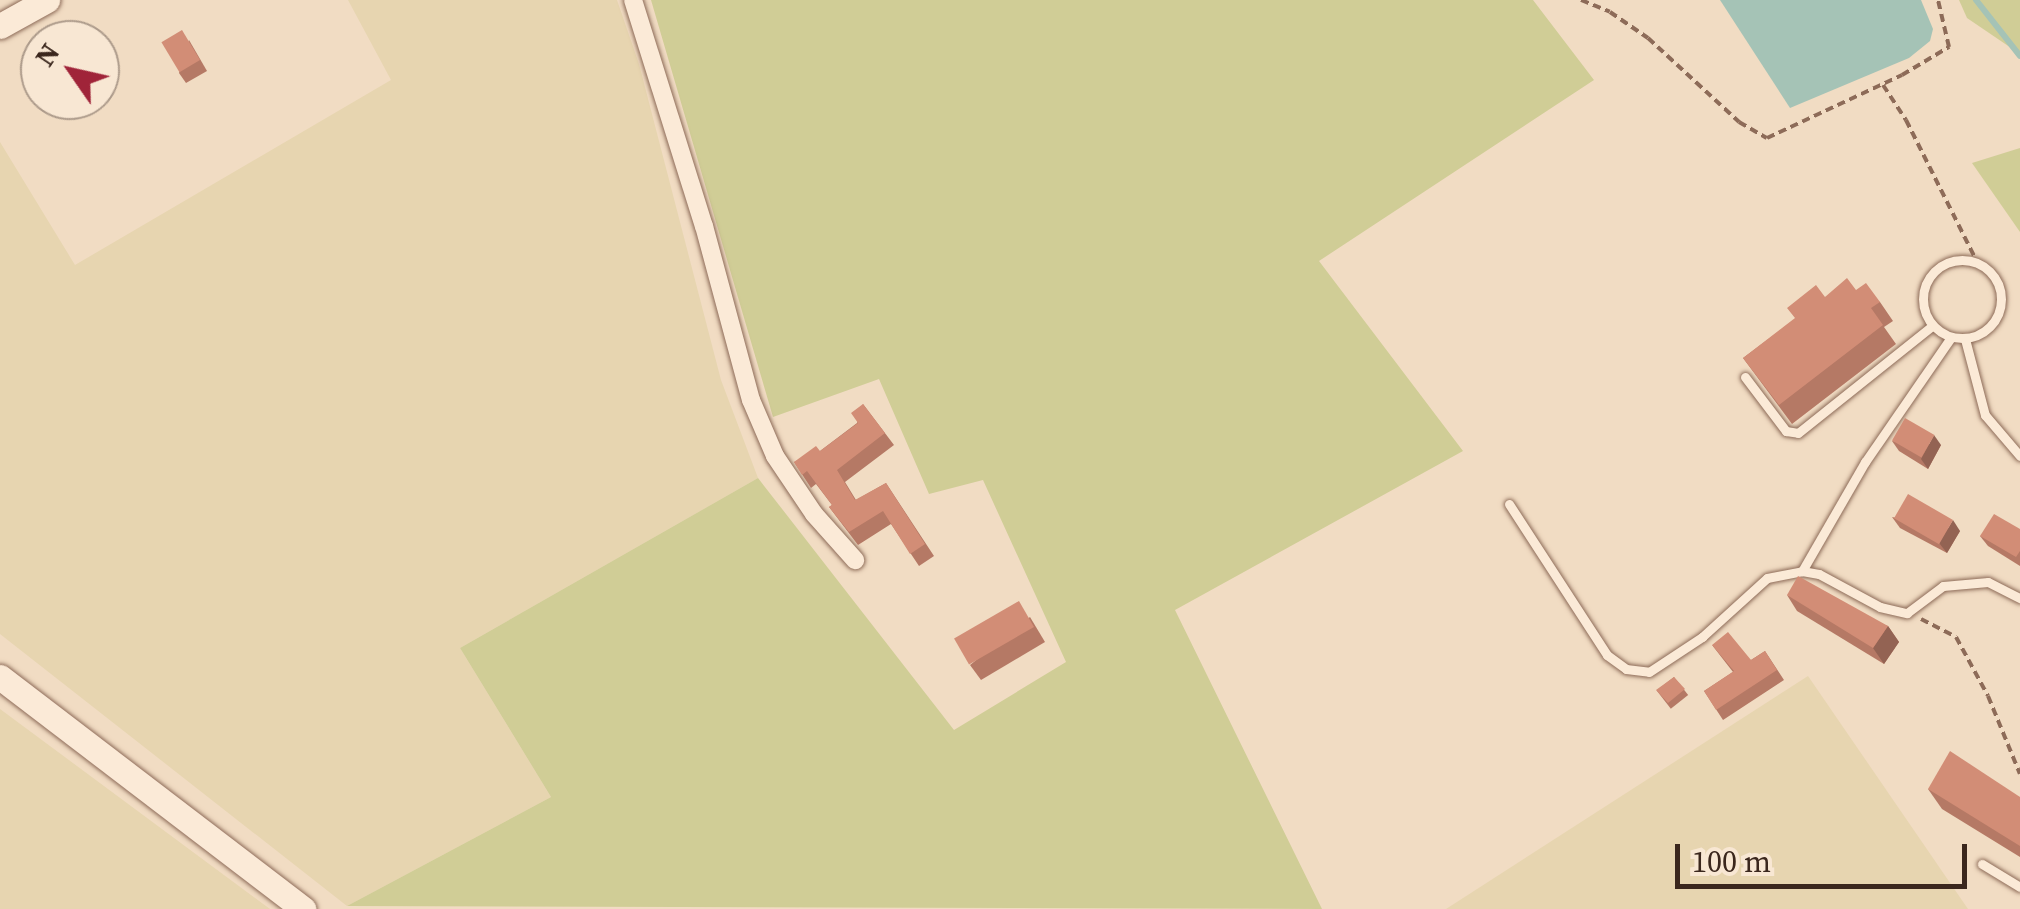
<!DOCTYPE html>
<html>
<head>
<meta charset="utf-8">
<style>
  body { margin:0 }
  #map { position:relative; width:2020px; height:909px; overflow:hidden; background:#f1dcc3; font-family:"Source Serif 4",serif }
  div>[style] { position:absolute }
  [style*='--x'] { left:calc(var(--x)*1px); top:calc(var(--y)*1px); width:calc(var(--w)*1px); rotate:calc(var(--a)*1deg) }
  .farmland>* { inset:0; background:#e7d5b0 }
  .green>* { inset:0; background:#d0cd96 }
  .water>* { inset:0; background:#a5c3b6 }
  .stream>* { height:6px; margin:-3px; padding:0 3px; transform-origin:3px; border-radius:3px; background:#a5c3b6 }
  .path>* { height:4px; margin-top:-2px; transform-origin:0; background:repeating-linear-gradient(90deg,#8d6b58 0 8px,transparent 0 13px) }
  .roads { filter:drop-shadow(0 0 2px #8d6b58) drop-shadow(0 0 2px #8d6b58) }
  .lane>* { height:9px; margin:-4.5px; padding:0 4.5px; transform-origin:4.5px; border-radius:4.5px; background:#fbead7 }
  .lane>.ring { margin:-4.5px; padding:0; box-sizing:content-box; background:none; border:9px solid #fbead7; border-radius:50% }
  .street>* { height:18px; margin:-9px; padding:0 9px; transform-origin:9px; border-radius:9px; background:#fbead7 }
  .secondary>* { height:25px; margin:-12.5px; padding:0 12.5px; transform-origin:12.5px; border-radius:12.5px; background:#fbead7 }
  .wall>* { inset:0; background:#b57965; transform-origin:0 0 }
  .shaded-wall>* { inset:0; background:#936353 }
  .building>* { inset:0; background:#d28d76; transform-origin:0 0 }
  span { translate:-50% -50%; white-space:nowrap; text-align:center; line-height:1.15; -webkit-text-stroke:8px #f8e7d3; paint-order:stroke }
  .north { position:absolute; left:20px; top:20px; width:100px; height:100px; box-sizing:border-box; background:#f8e7d3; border:2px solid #ac9a8a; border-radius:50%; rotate:304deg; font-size:28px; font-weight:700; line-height:40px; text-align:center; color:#3b271d }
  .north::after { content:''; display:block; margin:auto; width:35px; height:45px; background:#a02439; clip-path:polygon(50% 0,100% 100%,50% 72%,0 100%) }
  .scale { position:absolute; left:1675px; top:844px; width:292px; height:45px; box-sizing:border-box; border:5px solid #3b271d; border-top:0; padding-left:12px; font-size:30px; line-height:35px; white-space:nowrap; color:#3b271d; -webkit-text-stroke:8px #f8e7d3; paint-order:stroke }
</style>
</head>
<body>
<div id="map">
  <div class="farmland">
    <i style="clip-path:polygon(348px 0,617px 0,639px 64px,721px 380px,758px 478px,460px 648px,551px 797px,347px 906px,0 634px,0 142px,75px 265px,391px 80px)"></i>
    <i style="clip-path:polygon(1808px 676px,1968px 909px,1446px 909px)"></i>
    <i style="clip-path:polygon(0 709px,270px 909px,0 909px)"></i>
  </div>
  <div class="green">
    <i style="clip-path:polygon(651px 0,1533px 0,1594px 80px,1319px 261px,1463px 451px,1175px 610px,1322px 909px,347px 906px,551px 797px,460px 648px,758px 478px,954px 730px,1066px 662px,983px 480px,929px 494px,879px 379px,773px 417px)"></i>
    <i style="clip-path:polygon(1959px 0,2020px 0,2020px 54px,1967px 18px)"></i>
    <i style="clip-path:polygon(2020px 148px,2020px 232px,1972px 163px)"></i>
  </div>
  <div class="water">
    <i style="clip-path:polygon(1720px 0,1921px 0,1933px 29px,1930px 41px,1909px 58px,1790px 108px)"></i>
  </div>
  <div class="stream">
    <i style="--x:1976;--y:0;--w:71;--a:51.8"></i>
  </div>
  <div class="path">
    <i style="--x:1581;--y:0;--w:31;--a:22"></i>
    <i style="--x:1610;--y:12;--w:46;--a:34.4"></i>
    <i style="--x:1648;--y:38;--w:124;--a:42.7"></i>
    <i style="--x:1739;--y:122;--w:32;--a:30"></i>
    <i style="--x:1767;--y:138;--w:149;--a:-25"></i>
    <i style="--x:1902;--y:75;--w:55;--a:-30.8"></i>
    <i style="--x:1949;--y:47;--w:48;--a:-103.2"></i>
    <i style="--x:1883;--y:85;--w:42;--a:56.7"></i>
    <i style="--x:1906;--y:120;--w:159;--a:63.4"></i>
    <i style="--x:1921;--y:619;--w:39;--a:27"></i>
    <i style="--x:1956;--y:637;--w:67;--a:61.5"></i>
    <i style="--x:1988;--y:696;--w:84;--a:67.7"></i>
  </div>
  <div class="roads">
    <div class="lane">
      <i class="ring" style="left:1923px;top:260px;width:69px;height:69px"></i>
      <i style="--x:1965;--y:339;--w:79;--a:75.3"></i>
      <i style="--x:1985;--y:415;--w:54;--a:49.5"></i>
      <i style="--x:1745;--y:377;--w:68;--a:52.8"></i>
      <i style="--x:1786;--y:431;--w:12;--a:9"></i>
      <i style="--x:1798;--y:433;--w:171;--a:-38.6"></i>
      <i style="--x:1509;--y:504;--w:180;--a:57"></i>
      <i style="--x:1607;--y:655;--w:24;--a:36"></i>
      <i style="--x:1626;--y:669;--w:23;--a:7"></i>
      <i style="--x:1649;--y:672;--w:64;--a:-33.4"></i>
      <i style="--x:1702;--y:637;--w:88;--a:-42.2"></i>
      <i style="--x:1767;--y:578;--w:36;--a:-11"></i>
      <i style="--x:1802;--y:571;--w:17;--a:10"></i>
      <i style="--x:1819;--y:574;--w:69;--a:28.4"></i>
      <i style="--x:1880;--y:607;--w:28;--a:13"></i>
      <i style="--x:1907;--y:613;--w:45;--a:-36.9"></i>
      <i style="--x:1943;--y:586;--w:45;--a:-5.1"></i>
      <i style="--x:1988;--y:582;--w:36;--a:27"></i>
      <i style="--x:1802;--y:571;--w:126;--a:-60"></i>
      <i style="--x:1865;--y:462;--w:150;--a:-55.4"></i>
      <i style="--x:1982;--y:864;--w:44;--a:31.2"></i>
    </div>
    <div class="street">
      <i style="--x:633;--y:0;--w:237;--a:72.6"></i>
      <i style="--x:704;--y:226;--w:180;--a:74.9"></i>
      <i style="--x:751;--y:400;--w:61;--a:66.8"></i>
      <i style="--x:775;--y:456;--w:70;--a:56.1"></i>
      <i style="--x:814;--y:514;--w:62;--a:48.3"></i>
    </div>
    <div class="secondary">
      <i style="--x:0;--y:26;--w:54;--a:-29"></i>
      <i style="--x:0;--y:677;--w:382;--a:37.4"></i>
    </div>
  </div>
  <div class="wall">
    <i style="clip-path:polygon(189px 40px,207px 71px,186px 83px,179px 73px)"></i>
    <i style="clip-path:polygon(1856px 290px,1880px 302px,1893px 321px,1884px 327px,1896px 344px,1792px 424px,1743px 358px,1825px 297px)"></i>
    <i style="clip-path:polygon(863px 404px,894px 445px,845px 482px,856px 500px,886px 483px,934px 556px,919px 566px,891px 524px,858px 545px,829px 507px,832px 505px,816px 484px,811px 488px,794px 462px,820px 451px,857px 423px)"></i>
    <i style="clip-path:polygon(1892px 441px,1941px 445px,1928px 469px,1899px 451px)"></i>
    <i style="clip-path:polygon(1892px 517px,1960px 531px,1947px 553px,1900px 528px)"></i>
    <i style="clip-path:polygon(2020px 529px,2020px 566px,1988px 546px,1980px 536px)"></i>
    <i style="clip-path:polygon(1787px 595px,1888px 626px,1899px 642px,1884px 664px,1797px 611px)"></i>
    <i style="clip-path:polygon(1030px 617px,1045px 642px,981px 680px,970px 665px)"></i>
    <i style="clip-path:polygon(1712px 645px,1751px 660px,1765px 651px,1784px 680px,1723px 720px,1704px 691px,1733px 672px)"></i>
    <i style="left:1674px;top:677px;width:23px;height:22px;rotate:52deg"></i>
    <i style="clip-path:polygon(1928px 789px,2020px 797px,2020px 857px,1942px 809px)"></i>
  </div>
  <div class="shaded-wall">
    <i style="clip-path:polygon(1934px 435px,1941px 445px,1928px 469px,1921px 459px)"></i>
    <i style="clip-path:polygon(1953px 520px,1960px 531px,1947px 553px,1939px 543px)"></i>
    <i style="clip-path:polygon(1888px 626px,1899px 642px,1884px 664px,1873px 648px)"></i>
  </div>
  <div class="building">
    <i style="left:182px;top:30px;width:35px;height:24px;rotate:59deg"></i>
    <i style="clip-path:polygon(1847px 278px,1856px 290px,1866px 283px,1880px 302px,1871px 308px,1883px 325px,1779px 405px,1743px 358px,1795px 318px,1787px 308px,1816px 285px,1825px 297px)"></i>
    <i style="clip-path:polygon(863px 404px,885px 433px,837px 470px,855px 500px,886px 483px,925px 544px,910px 554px,883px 511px,849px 532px,829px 507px,832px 505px,807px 471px,802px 475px,794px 462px,816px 446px,820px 451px,858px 423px,851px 413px)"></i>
    <i style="left:1905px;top:418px;width:34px;height:26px;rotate:30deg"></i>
    <i style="left:1908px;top:494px;width:52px;height:28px;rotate:30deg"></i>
    <i style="clip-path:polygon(1994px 514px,2020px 529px,2020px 551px,2016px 557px,1980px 536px)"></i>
    <i style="clip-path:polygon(1798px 576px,1888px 626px,1873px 648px,1787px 595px)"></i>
    <i style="left:1019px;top:601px;width:30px;height:75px;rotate:60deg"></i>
    <i style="clip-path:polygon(1728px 632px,1751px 660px,1765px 651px,1777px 670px,1716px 710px,1704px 691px,1734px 671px,1712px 645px)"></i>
    <i style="clip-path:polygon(1674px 677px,1685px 689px,1668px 703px,1656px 690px)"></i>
    <i style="clip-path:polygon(1950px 751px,2020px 797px,2020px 846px,1928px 789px)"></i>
  </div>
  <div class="north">N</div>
  <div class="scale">100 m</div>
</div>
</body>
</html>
